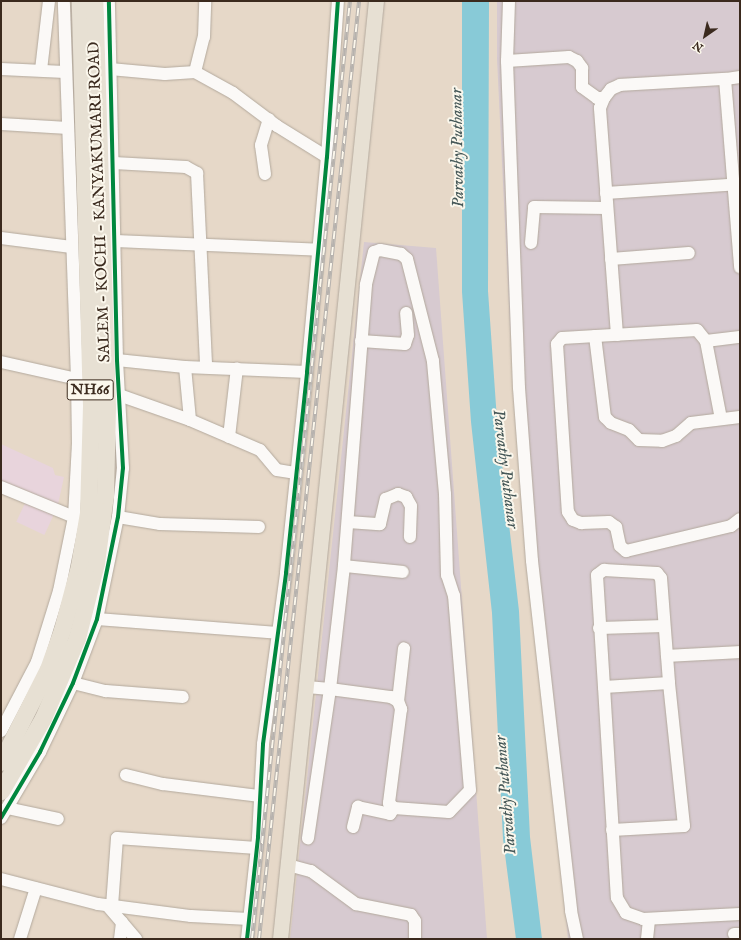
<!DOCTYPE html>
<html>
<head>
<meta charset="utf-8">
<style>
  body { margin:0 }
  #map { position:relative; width:741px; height:940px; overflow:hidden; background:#e6d8c8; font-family:"IM FELL English",serif }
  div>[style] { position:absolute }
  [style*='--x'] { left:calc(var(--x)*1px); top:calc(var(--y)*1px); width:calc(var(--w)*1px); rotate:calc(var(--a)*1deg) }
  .built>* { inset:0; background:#e8d4dc; transform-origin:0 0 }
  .industrial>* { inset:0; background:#d7cad0 }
  .water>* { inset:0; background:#88cad7 }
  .roads { filter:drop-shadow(0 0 1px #b3a99d) drop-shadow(0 0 1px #b3a99d) }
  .minor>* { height:12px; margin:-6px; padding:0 6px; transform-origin:6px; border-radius:6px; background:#fbf9f7 }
  .major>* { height:15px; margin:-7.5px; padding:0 7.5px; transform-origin:7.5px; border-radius:7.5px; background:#e7e0d3 }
  .highway>* { height:17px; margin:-8.5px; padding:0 8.5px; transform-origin:8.5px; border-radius:8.5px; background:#e7e0d3 }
  .rail>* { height:4px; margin-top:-2px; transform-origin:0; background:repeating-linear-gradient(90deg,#fbf7ec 0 8px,#b6b2ae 0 16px); box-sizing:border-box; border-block:1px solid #b6b2ae }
  .cycleway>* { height:4px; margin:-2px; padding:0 2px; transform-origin:2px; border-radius:2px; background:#00873e }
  span { translate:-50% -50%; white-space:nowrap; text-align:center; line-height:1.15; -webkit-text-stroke:4px #fbf7ec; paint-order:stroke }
  .shield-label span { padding:1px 3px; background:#fbf7ec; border:1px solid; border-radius:3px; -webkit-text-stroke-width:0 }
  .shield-label { font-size:15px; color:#3b2a1e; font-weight:700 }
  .street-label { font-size:16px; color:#3b2a1e }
  .water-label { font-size:17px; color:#465858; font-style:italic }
  .frame { position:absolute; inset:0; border:2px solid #3b2a1e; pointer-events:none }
  .north { position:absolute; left:685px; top:16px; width:40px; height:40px; -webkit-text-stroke:3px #fbf7ec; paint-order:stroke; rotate:214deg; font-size:11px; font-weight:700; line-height:16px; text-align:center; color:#3b2a1e }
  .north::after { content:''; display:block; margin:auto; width:14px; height:18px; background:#3b2a1e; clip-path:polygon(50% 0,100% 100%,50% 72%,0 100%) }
</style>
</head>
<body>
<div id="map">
  <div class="built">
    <i style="clip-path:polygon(1px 444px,53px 468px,55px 475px,64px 477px,57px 509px,1px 483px)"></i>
    <i style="left:26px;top:501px;width:31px;height:23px;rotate:25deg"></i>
  </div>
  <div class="industrial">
    <i style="clip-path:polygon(497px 1px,740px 1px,740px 939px,568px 939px,510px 326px,497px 59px)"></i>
    <i style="clip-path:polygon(364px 242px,436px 248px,487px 939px,290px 939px)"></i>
  </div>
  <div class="water">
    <i style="clip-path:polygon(462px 1px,489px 1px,488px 291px,497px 420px,519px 611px,530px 837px,542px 939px,516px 939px,503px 839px,492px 613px,471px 422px,462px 292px)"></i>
  </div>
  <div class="roads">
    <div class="minor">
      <i style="--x:509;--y:1;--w:60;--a:91.9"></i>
      <i style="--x:507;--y:61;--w:327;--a:87.9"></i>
      <i style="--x:519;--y:388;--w:173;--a:85.7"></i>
      <i style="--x:532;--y:561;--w:352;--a:83.6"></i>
      <i style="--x:571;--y:911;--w:29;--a:78"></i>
      <i style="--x:507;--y:61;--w:62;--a:-3.7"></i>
      <i style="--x:569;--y:57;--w:9;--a:27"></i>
      <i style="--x:577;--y:61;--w:9;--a:54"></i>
      <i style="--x:582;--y:68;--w:19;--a:90"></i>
      <i style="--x:582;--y:87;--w:19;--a:36"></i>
      <i style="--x:597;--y:98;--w:7;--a:0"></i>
      <i style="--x:1;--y:69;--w:64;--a:2.7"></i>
      <i style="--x:110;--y:69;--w:55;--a:5.2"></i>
      <i style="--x:165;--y:74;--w:30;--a:-4"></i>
      <i style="--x:195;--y:72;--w:43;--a:28.9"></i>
      <i style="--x:233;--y:93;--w:55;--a:36.9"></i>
      <i style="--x:277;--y:126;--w:59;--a:31.8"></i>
      <i style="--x:41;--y:70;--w:69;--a:-83.4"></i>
      <i style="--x:195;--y:72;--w:36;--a:-76"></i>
      <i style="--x:204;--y:37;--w:36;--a:-88"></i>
      <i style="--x:740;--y:77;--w:15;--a:172"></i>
      <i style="--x:725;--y:79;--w:189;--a:85.4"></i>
      <i style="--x:1;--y:124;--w:67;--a:3.4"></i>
      <i style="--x:114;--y:163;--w:72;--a:3.2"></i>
      <i style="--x:186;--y:167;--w:13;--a:29"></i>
      <i style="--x:197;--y:173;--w:194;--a:87.3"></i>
      <i style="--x:265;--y:174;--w:29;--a:-98"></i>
      <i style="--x:261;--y:145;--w:27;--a:-73"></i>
      <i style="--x:606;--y:193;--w:134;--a:-3.8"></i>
      <i style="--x:1;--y:238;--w:71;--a:7.3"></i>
      <i style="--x:116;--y:241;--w:203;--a:2.5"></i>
      <i style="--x:531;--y:243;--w:36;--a:-85"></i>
      <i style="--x:534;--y:207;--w:73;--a:0.8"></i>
      <i style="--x:611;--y:259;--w:78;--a:-4.4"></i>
      <i style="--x:617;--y:335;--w:228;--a:-94.3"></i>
      <i style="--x:600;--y:108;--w:11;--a:-68"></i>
      <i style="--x:604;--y:98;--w:11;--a:-52"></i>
      <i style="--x:611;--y:89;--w:10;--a:-24"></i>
      <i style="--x:620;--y:85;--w:105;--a:-3.3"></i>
      <i style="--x:595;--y:336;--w:82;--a:83"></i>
      <i style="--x:605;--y:417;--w:8;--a:45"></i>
      <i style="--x:611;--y:423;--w:19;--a:21"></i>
      <i style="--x:629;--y:430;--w:14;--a:45"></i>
      <i style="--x:639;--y:440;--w:23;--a:2"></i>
      <i style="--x:662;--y:441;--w:15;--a:-20"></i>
      <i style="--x:676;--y:436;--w:20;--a:-41"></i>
      <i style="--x:691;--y:423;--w:49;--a:-7"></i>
      <i style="--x:361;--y:341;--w:44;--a:3.9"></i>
      <i style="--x:405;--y:344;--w:9;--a:-72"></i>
      <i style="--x:408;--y:335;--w:22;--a:-95"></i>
      <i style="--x:706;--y:341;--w:34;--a:-7"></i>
      <i style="--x:117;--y:360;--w:68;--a:5.9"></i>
      <i style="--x:185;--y:367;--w:122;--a:2.3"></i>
      <i style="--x:1;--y:362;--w:78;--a:12.6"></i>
      <i style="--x:185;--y:367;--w:53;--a:84.6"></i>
      <i style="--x:119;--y:395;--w:75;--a:19.4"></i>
      <i style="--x:190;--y:420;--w:76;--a:23.2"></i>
      <i style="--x:260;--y:450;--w:26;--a:50"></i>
      <i style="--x:277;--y:470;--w:18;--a:9"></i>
      <i style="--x:721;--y:419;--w:79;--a:-100.9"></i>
      <i style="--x:706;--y:341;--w:14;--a:-129"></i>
      <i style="--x:697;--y:330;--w:135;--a:176.6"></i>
      <i style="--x:562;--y:338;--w:8;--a:130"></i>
      <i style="--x:557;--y:344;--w:168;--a:86.3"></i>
      <i style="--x:568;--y:512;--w:9;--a:58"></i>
      <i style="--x:573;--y:520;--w:9;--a:21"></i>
      <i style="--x:581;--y:523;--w:28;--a:-2"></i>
      <i style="--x:609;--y:522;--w:9;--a:36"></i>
      <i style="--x:616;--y:527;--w:19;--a:78"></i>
      <i style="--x:620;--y:546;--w:8;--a:40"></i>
      <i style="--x:626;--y:551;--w:108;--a:-13.4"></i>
      <i style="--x:731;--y:526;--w:11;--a:-38"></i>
      <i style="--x:229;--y:437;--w:69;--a:-83.4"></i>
      <i style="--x:1;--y:487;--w:79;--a:22.3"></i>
      <i style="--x:118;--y:517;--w:43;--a:9.5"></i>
      <i style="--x:160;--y:524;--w:99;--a:1.7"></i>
      <i style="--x:348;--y:522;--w:32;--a:4"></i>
      <i style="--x:380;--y:524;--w:26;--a:-77"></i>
      <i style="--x:386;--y:499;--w:13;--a:-23"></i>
      <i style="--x:398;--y:494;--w:9;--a:21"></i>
      <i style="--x:406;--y:497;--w:10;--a:61"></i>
      <i style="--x:411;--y:506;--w:31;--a:92"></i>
      <i style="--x:344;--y:566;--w:59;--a:5.8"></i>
      <i style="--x:97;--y:619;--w:181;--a:4.4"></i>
      <i style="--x:599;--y:628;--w:65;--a:-1.8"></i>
      <i style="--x:667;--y:656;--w:73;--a:-3.1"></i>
      <i style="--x:73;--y:683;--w:34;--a:14"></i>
      <i style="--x:106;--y:691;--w:77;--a:4.5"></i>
      <i style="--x:307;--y:687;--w:23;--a:5"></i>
      <i style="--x:330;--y:689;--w:62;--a:7.5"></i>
      <i style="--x:391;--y:697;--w:8;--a:30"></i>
      <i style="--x:398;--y:701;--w:9;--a:69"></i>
      <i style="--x:401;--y:709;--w:95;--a:97.3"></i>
      <i style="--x:389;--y:803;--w:7;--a:45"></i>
      <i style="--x:394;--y:808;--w:55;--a:4.2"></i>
      <i style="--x:449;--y:812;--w:30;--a:-46"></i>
      <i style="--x:470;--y:790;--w:195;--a:-94.7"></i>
      <i style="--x:454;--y:596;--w:22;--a:-108"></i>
      <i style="--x:447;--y:575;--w:81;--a:-91.4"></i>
      <i style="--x:445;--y:494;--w:134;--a:-95.2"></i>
      <i style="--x:433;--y:361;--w:105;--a:-104.3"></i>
      <i style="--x:407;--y:259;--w:8;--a:-140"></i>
      <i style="--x:401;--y:254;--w:21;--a:-169"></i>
      <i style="--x:380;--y:250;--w:6;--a:162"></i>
      <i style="--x:374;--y:252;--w:34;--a:104"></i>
      <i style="--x:366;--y:285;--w:282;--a:94.5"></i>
      <i style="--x:344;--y:566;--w:124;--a:96.5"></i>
      <i style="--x:330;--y:689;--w:151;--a:98.4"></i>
      <i style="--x:604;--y:687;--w:112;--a:-93.6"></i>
      <i style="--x:597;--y:575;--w:9;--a:-36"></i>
      <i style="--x:604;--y:570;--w:53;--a:3.2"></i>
      <i style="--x:657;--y:573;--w:6;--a:51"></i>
      <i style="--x:661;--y:578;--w:105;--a:85.6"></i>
      <i style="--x:669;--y:683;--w:65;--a:176.5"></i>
      <i style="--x:604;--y:687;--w:211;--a:86.5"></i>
      <i style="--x:617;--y:898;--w:17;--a:59"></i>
      <i style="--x:626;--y:913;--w:18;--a:19"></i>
      <i style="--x:643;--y:919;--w:97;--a:-3"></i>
      <i style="--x:398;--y:701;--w:53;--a:-83.5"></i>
      <i style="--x:1;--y:731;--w:78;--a:-62.4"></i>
      <i style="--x:37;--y:662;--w:74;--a:-72.8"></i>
      <i style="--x:59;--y:591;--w:76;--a:-78.5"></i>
      <i style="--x:74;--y:517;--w:73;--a:-86.9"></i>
      <i style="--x:78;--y:444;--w:65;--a:-90.9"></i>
      <i style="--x:77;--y:379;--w:378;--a:-92"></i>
      <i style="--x:126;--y:775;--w:38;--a:14"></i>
      <i style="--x:163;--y:784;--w:98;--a:7.1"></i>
      <i style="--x:7;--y:808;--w:52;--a:12.2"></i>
      <i style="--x:1;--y:818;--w:77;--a:-59.4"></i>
      <i style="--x:40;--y:752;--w:76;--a:-64.4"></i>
      <i style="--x:73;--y:683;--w:68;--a:-69.4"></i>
      <i style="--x:97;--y:619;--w:104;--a:-78.4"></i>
      <i style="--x:118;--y:517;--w:49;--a:-84.2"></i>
      <i style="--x:123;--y:468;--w:108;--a:-93.2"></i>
      <i style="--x:117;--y:360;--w:359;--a:-91.3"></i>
      <i style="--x:353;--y:827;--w:21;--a:-76"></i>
      <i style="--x:358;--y:807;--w:33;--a:12"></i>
      <i style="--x:390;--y:814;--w:7;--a:-56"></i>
      <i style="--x:612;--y:830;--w:72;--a:-3.2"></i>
      <i style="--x:684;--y:826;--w:144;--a:-96"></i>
      <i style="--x:288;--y:865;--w:24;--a:15"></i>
      <i style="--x:311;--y:871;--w:56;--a:36.3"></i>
      <i style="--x:356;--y:904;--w:56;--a:11.3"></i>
      <i style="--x:411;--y:915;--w:7;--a:56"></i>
      <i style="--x:415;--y:921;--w:18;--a:90"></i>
      <i style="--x:1;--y:879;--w:100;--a:14.5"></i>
      <i style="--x:98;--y:904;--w:94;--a:7.4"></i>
      <i style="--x:191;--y:916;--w:58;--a:3"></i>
      <i style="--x:107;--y:905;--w:45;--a:49.5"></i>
      <i style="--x:112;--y:906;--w:68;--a:-85.8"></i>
      <i style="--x:117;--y:838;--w:140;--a:4.1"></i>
      <i style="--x:734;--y:934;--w:6;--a:0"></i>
      <i style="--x:20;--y:939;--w:53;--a:-72.6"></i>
      <i style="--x:120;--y:939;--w:17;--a:-83"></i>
      <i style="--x:247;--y:939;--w:103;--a:-83.8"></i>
      <i style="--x:258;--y:837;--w:93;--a:-86.9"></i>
      <i style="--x:263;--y:744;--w:173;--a:-82.3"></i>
      <i style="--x:286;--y:573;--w:202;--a:-84"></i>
      <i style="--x:307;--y:372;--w:216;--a:-84.7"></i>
      <i style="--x:327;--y:157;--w:156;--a:-86"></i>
      <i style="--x:647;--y:939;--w:20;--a:-84"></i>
    </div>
    <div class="major">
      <i style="--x:280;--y:939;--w:943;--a:-84.16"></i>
    </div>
    <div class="highway">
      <i style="--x:1;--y:762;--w:104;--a:-63.2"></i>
      <i style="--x:48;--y:669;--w:41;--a:-70.3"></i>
      <i style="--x:62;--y:630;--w:66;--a:-75.1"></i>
      <i style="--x:79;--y:566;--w:54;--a:-80.4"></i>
      <i style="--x:88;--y:513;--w:108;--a:-88.4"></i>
      <i style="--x:91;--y:405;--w:404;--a:-91.6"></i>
      <i style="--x:1;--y:791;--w:84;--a:-60.1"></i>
      <i style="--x:43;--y:718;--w:87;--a:-67"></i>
      <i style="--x:77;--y:638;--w:77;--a:-75.8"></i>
      <i style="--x:96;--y:563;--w:69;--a:-82.5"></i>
      <i style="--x:105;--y:495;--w:89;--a:-88.7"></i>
      <i style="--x:107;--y:406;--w:405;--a:-91.8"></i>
    </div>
  </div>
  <div class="rail">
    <i style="--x:252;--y:939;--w:943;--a:-84.04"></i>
    <i style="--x:259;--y:939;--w:943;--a:-83.91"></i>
  </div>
  <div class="cycleway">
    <i style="--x:1;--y:818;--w:77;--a:-59.4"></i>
    <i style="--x:40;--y:752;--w:76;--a:-64.4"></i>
    <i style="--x:73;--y:683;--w:68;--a:-69.4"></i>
    <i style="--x:97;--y:619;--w:104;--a:-78.4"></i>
    <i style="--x:118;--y:517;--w:49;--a:-84.2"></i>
    <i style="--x:123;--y:468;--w:108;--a:-93.2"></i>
    <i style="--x:117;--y:360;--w:359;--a:-91.3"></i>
    <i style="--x:247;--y:939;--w:103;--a:-83.8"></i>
    <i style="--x:258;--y:837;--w:93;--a:-86.9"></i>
    <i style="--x:263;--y:744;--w:173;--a:-82.3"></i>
    <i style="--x:286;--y:573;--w:202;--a:-84"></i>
    <i style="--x:307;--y:372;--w:216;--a:-84.7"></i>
    <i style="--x:327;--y:157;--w:156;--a:-86"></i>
  </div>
  <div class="shield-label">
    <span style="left:90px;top:390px">NH66</span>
  </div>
  <div class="street-label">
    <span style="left:100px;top:202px;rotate:-92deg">SALEM - KOCHI - KANYAKUMARI ROAD</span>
  </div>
  <div class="water-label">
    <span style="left:458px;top:148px;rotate:-91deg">Parvathy Puthanar</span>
    <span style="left:505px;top:469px;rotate:83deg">Parvathy Puthanar</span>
    <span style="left:506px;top:795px;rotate:-95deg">Parvathy Puthanar</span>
  </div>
  <div class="frame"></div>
  <div class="north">N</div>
</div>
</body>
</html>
